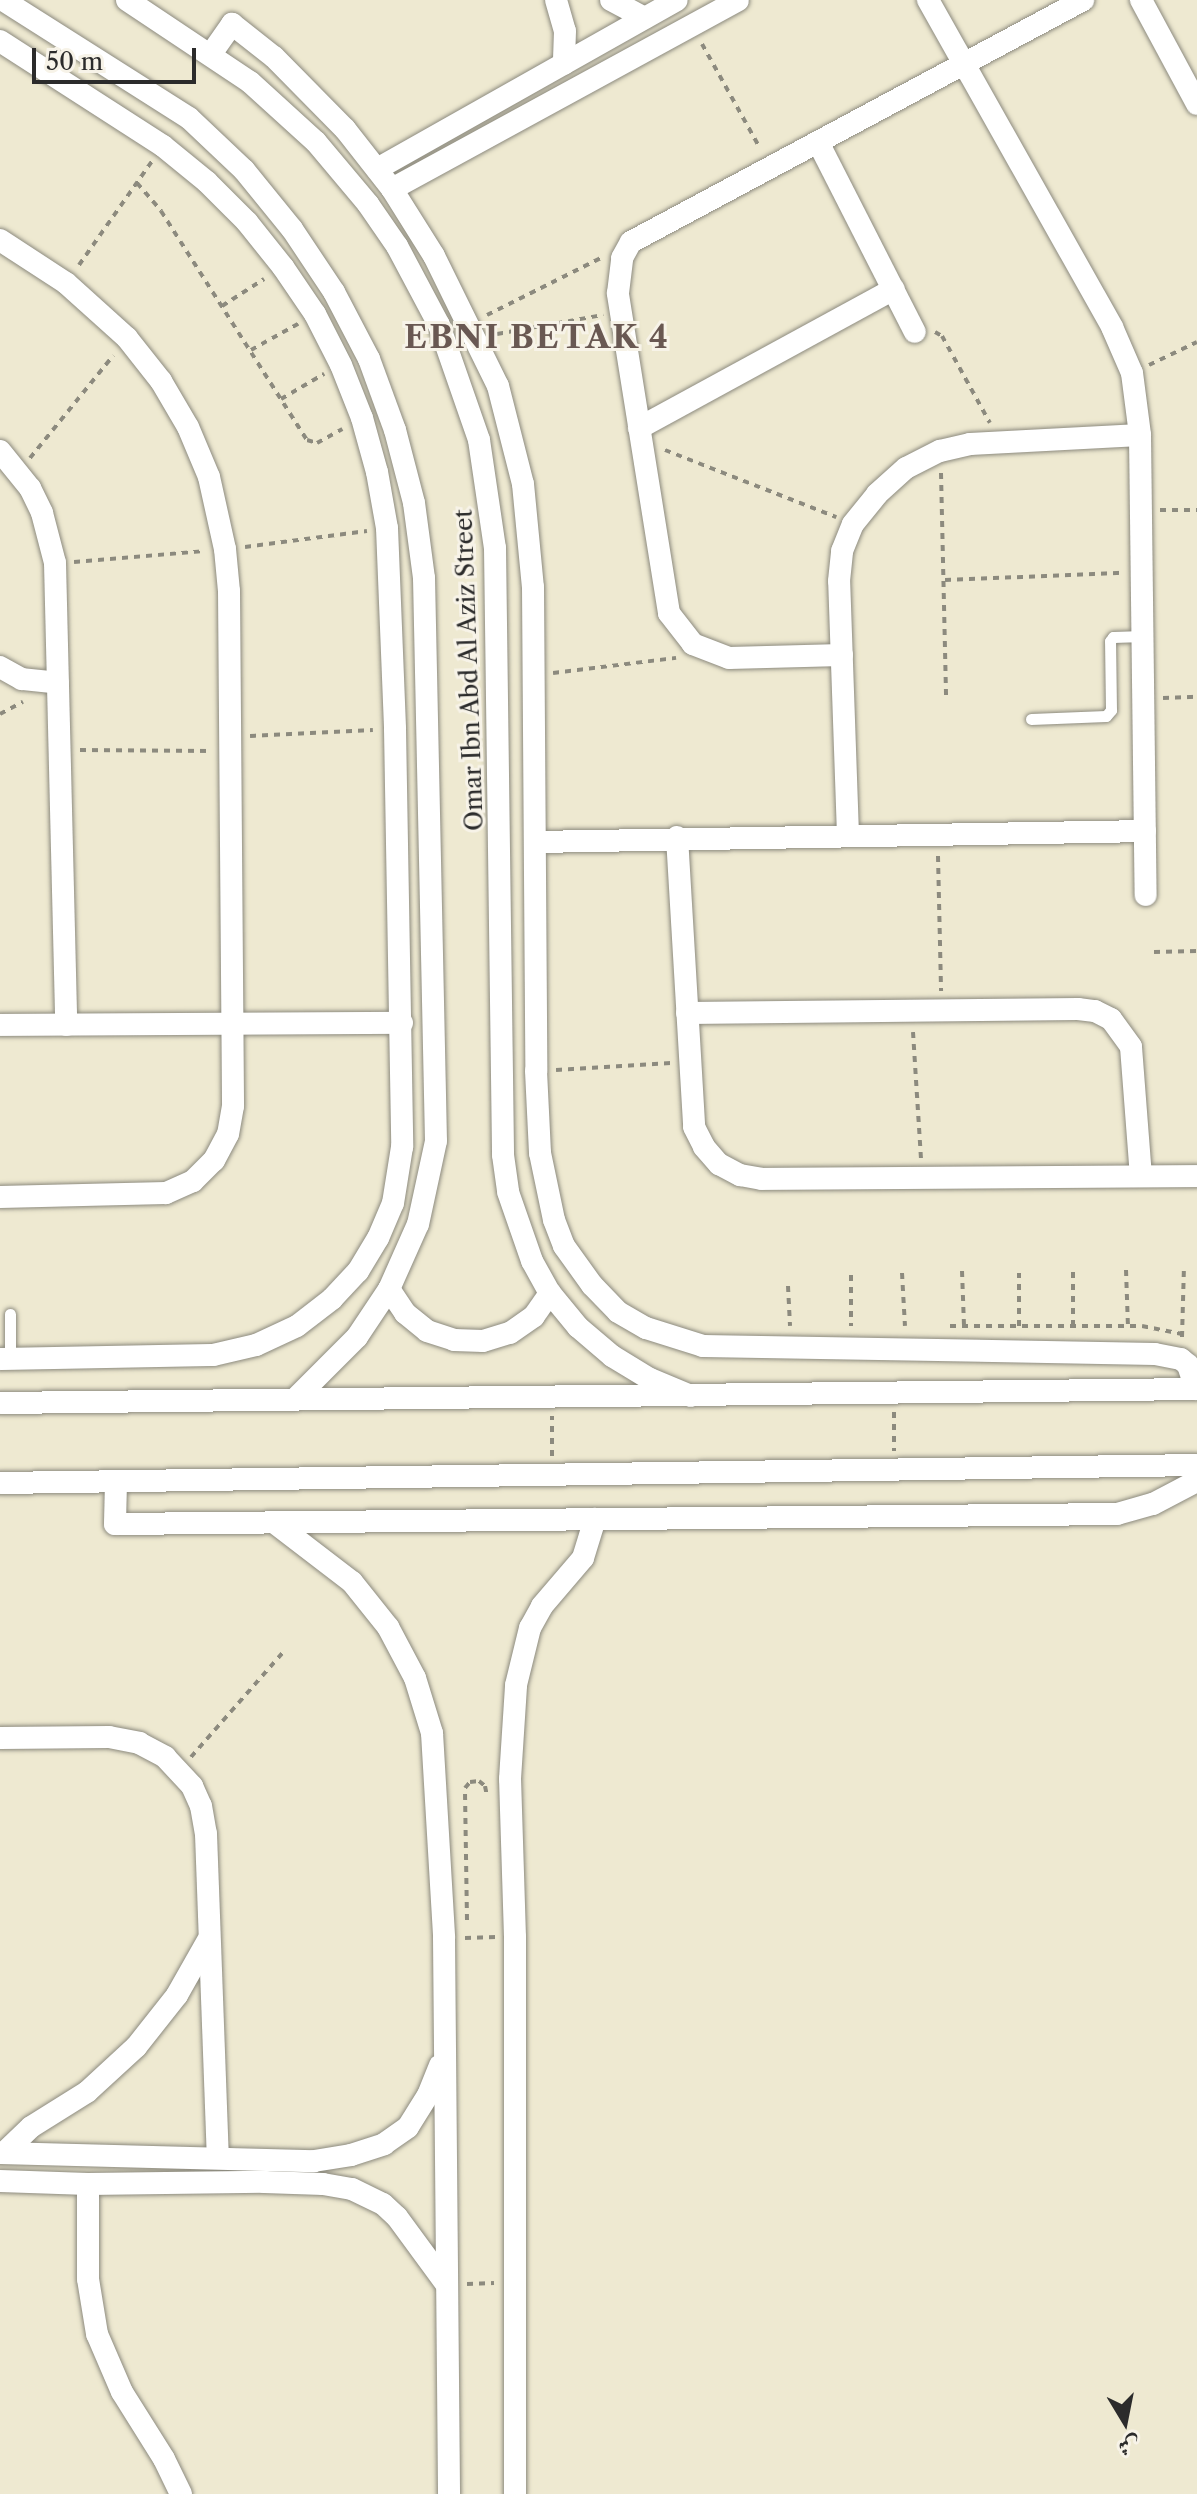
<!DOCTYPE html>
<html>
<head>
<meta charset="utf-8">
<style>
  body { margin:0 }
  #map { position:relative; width:1197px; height:2494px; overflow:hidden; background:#eee9d1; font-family:"Libre Caslon Text",Amiri,serif }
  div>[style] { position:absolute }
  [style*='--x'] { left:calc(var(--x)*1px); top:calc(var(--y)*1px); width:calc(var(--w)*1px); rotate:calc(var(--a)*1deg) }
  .path>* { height:4px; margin-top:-2px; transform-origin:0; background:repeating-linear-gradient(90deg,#8c8a7e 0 6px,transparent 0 12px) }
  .roads { filter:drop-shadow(0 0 2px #8c8a7e) drop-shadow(0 0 2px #8c8a7e) }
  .lane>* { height:11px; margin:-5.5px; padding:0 5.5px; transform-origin:5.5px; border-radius:5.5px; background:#fff }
  .street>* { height:22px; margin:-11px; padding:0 11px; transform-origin:11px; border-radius:11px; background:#fff }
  span { translate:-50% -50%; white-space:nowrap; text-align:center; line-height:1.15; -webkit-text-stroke:6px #f7f3e8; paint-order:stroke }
  .street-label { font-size:24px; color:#2b2b2b }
  .district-label { font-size:32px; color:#695852; font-weight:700; letter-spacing:2px }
  .north { position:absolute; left:1085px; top:2382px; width:80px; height:80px; -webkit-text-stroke:6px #f7f3e8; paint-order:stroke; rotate:170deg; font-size:22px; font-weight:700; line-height:32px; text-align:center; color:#2b2b2b }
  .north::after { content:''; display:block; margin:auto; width:28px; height:36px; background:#2b2b2b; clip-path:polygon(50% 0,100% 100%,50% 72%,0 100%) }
  .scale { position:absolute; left:32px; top:48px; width:164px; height:36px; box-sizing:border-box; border:4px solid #2b2b2b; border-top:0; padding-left:10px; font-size:24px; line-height:28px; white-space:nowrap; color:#2b2b2b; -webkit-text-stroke:6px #f7f3e8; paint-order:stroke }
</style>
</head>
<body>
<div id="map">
  <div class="path">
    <i style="--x:702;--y:44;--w:119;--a:60.9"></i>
    <i style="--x:137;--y:183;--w:37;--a:49"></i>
    <i style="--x:161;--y:211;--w:272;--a:57.5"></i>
    <i style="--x:307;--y:440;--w:10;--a:17"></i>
    <i style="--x:317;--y:443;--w:29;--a:-29"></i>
    <i style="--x:79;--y:265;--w:127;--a:-54.9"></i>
    <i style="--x:222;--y:306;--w:50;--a:-32.7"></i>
    <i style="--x:487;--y:315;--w:127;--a:-26.6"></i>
    <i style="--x:935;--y:332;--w:8;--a:30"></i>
    <i style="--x:942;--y:336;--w:99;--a:61.1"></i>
    <i style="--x:497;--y:334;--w:108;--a:-10.2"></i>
    <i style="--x:251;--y:350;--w:54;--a:-29"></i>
    <i style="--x:1149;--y:365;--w:53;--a:-25.6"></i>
    <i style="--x:281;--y:399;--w:50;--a:-30.2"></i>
    <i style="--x:665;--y:450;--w:184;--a:21.4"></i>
    <i style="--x:30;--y:458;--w:132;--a:-50.9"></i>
    <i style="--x:941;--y:473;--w:222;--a:88.7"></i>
    <i style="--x:1160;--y:510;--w:37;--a:0"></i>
    <i style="--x:245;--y:547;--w:123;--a:-7.5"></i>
    <i style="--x:74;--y:562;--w:130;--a:-4.8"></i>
    <i style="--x:945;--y:580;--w:178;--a:-2.3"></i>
    <i style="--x:553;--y:673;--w:124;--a:-7"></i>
    <i style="--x:1163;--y:698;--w:34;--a:-2"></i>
    <i style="--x:0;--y:714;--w:26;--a:-28"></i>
    <i style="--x:250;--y:736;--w:123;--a:-2.8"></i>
    <i style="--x:80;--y:750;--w:132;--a:0.4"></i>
    <i style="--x:938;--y:856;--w:135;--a:88.7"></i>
    <i style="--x:1154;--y:952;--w:43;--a:-1.3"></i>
    <i style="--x:913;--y:1032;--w:127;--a:86.4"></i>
    <i style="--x:556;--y:1070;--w:115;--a:-3.5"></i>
    <i style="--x:1126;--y:1270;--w:56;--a:88"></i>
    <i style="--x:962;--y:1271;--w:55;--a:87.9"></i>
    <i style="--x:902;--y:1273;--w:53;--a:86.8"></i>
    <i style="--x:851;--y:1275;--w:51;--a:90"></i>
    <i style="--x:788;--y:1286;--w:40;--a:87.1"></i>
    <i style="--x:950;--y:1326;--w:192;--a:0"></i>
    <i style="--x:1142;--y:1326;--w:41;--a:11.3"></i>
    <i style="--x:1019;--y:1326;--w:53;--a:-90"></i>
    <i style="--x:1073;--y:1326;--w:59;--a:-90"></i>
    <i style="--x:1182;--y:1337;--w:70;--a:-88.4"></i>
    <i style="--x:894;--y:1412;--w:39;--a:90"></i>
    <i style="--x:552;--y:1456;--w:40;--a:-90"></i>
    <i style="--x:191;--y:1757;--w:142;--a:-48.7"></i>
    <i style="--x:467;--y:1920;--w:132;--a:-90.9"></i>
    <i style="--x:465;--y:1788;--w:8;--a:-50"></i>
    <i style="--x:470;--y:1782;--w:9;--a:-6"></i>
    <i style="--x:479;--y:1781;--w:8;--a:40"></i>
    <i style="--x:485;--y:1786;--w:10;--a:79"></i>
    <i style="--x:465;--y:1938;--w:31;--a:-2"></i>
    <i style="--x:467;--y:2284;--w:27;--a:-2"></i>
  </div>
  <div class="roads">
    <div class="lane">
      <i style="--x:1031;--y:719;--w:75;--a:-2.3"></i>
      <i style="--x:1106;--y:716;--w:8;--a:-50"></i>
      <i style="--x:1111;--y:710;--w:69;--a:-90.8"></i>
      <i style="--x:1110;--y:641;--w:5;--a:-53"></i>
      <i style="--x:1113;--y:637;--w:30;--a:-2"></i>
      <i style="--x:10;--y:1314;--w:44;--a:90"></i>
    </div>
    <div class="street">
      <i style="--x:3;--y:0;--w:220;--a:32.4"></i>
      <i style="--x:189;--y:118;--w:76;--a:43.4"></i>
      <i style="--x:244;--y:170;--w:76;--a:50.9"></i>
      <i style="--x:292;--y:229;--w:76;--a:56.3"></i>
      <i style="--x:334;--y:292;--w:76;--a:62.4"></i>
      <i style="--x:369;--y:359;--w:76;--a:69.9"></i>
      <i style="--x:395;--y:430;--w:75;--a:75.4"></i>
      <i style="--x:414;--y:503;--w:76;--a:82.4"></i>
      <i style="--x:424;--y:578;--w:563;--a:88.78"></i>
      <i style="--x:436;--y:1141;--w:85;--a:102.2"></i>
      <i style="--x:418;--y:1224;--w:71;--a:114"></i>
      <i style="--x:389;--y:1289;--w:58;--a:123.7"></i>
      <i style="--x:357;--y:1337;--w:89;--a:135"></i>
      <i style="--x:127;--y:0;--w:148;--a:33.7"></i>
      <i style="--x:250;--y:82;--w:89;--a:42.3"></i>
      <i style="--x:316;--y:142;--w:81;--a:50"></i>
      <i style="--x:368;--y:204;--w:51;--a:55.4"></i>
      <i style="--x:397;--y:246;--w:89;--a:62"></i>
      <i style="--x:439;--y:325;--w:122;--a:70.8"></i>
      <i style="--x:479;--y:440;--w:109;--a:81.6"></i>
      <i style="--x:495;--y:548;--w:607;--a:89.24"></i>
      <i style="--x:503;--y:1155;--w:37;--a:82"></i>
      <i style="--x:508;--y:1192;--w:73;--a:70.8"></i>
      <i style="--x:532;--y:1261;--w:37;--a:61"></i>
      <i style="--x:550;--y:1293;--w:44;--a:50.5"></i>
      <i style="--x:578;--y:1327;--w:45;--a:40.5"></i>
      <i style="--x:612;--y:1356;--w:44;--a:31.2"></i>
      <i style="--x:650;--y:1379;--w:44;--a:22.5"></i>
      <i style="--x:556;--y:0;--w:32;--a:74"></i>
      <i style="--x:565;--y:31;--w:33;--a:92"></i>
      <i style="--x:611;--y:0;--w:38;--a:28"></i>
      <i style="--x:928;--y:0;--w:375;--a:60.6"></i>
      <i style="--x:1112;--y:327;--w:50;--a:66.5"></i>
      <i style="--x:1132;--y:373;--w:63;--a:82.6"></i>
      <i style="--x:1140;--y:435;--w:460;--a:89.3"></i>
      <i style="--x:1141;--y:0;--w:118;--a:61.7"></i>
      <i style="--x:0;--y:41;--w:194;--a:32.8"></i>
      <i style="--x:163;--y:146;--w:57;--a:39.3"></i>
      <i style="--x:207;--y:182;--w:57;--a:45"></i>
      <i style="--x:247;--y:222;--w:58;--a:51.3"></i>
      <i style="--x:283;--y:267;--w:57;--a:55.8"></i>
      <i style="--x:315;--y:314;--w:57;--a:63"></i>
      <i style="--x:341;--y:365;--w:57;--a:68.4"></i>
      <i style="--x:362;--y:418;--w:56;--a:74.5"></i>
      <i style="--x:377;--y:472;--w:57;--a:79.9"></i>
      <i style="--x:387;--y:528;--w:201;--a:87.7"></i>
      <i style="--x:395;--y:729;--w:418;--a:89"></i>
      <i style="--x:402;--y:1147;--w:57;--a:99.1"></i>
      <i style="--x:393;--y:1203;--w:38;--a:113"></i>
      <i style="--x:378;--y:1238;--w:39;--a:121"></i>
      <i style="--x:358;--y:1271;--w:38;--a:133"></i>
      <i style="--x:332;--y:1299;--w:44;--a:142.4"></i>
      <i style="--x:297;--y:1326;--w:45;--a:155.1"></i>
      <i style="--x:256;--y:1345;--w:44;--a:166.9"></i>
      <i style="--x:213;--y:1355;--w:213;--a:178.9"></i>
      <i style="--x:211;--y:54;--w:37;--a:-55"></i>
      <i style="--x:232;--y:24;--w:53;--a:38.2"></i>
      <i style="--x:274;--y:57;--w:101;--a:45.4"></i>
      <i style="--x:345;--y:129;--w:76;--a:51.9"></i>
      <i style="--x:392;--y:189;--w:79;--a:57.9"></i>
      <i style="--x:434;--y:256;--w:145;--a:63.8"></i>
      <i style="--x:498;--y:386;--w:101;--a:75.7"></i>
      <i style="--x:523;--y:484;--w:103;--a:84.5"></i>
      <i style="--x:533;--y:587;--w:484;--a:89.6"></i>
      <i style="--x:536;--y:1071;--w:82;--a:87.2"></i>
      <i style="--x:540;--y:1153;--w:68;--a:78.2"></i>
      <i style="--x:554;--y:1220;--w:28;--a:69"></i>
      <i style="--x:564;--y:1246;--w:48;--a:54.3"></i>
      <i style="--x:592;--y:1285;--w:37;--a:46"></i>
      <i style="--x:618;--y:1312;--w:32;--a:30"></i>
      <i style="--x:646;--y:1328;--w:60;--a:17.5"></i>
      <i style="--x:703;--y:1346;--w:452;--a:1"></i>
      <i style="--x:1155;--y:1354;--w:26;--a:11"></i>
      <i style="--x:1181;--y:1359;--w:9;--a:41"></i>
      <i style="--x:1188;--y:1365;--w:25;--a:72"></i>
      <i style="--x:818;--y:142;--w:213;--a:63"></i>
      <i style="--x:377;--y:169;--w:344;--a:-29.4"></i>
      <i style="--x:392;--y:189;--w:394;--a:-28.6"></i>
      <i style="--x:0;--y:240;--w:79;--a:33.1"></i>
      <i style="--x:66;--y:283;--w:82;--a:42"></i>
      <i style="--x:127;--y:338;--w:55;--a:51.7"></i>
      <i style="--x:161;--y:381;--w:53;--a:59.6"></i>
      <i style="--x:188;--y:427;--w:54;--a:67.2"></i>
      <i style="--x:209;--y:477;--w:74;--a:77.5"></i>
      <i style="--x:225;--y:549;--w:42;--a:84.6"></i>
      <i style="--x:229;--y:591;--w:515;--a:89.55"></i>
      <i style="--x:233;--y:1106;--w:28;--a:100"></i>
      <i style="--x:228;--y:1134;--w:30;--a:118"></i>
      <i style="--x:214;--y:1160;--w:30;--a:135"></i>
      <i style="--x:193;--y:1181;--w:30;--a:156"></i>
      <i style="--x:166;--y:1193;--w:166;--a:178.6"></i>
      <i style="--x:639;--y:428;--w:290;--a:-28.6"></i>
      <i style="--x:0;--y:451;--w:48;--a:51"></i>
      <i style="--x:30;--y:488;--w:28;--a:64"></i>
      <i style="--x:42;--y:513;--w:52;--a:75.4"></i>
      <i style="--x:55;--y:563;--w:462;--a:88.6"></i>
      <i style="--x:842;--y:655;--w:113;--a:178.5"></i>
      <i style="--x:729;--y:658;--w:39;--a:-159"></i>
      <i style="--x:693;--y:644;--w:39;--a:-128"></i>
      <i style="--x:669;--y:613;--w:324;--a:-99.1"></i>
      <i style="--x:618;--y:293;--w:35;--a:-83"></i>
      <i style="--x:622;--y:258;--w:18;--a:-61"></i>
      <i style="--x:631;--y:242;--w:513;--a:-28.16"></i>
      <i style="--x:0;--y:667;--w:25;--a:29"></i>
      <i style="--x:22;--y:679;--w:36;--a:6"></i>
      <i style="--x:848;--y:835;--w:254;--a:-92"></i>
      <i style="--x:839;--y:581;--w:30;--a:-84"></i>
      <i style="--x:842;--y:551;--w:29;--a:-68"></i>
      <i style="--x:853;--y:524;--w:38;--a:-51"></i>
      <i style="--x:877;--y:494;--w:39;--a:-42"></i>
      <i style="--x:906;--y:468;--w:38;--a:-27"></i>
      <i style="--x:940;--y:451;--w:31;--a:-13"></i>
      <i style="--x:970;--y:444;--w:170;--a:-3"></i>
      <i style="--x:677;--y:837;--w:290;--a:86.6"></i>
      <i style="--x:694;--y:1127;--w:22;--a:63"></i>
      <i style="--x:704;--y:1147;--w:23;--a:49"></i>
      <i style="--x:719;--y:1164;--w:24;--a:28"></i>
      <i style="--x:740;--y:1175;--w:22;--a:10"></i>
      <i style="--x:762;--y:1179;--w:435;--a:-0.4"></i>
      <i style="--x:536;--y:842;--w:609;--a:-1.03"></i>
      <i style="--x:687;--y:1013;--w:391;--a:-0.6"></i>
      <i style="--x:1078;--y:1009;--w:17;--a:7"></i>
      <i style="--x:1095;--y:1011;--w:18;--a:27"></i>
      <i style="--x:1111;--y:1019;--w:34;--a:54"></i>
      <i style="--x:1131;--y:1047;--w:129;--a:85.6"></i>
      <i style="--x:0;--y:1025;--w:402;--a:-0.3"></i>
      <i style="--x:389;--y:1289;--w:29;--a:56"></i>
      <i style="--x:405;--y:1313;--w:28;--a:39"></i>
      <i style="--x:427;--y:1331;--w:28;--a:18"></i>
      <i style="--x:454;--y:1340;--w:29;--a:2"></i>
      <i style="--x:483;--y:1341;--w:28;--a:-17"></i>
      <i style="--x:510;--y:1333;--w:29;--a:-35"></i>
      <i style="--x:534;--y:1316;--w:28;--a:-55"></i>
      <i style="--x:0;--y:1403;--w:1197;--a:-0.67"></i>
      <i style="--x:116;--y:1482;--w:42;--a:91.4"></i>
      <i style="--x:115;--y:1524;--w:1002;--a:-0.57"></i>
      <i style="--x:1117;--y:1514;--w:37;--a:-16"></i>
      <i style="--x:1153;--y:1504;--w:50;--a:-27.6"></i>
      <i style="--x:0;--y:1483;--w:1197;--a:-0.86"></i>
      <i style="--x:275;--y:1523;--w:97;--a:37.5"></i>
      <i style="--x:352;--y:1582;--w:58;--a:51.3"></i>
      <i style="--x:388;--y:1627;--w:58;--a:62.1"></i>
      <i style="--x:415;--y:1678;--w:58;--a:72.8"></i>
      <i style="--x:432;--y:1733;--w:205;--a:86.6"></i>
      <i style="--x:444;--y:1938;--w:556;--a:89.48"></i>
      <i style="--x:0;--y:1738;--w:109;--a:-0.5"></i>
      <i style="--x:109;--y:1737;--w:31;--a:11"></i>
      <i style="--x:139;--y:1743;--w:30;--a:28"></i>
      <i style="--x:165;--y:1757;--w:40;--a:47"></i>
      <i style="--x:192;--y:1786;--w:22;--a:66"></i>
      <i style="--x:201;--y:1806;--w:28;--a:80"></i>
      <i style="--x:206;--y:1834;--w:324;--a:87.9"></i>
      <i style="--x:0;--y:2153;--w:314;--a:1.5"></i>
      <i style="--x:314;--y:2161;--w:37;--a:-9"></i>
      <i style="--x:351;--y:2155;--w:35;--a:-18"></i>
      <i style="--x:384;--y:2144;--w:29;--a:-35"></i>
      <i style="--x:408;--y:2127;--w:38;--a:-58"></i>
      <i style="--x:428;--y:2095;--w:32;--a:-68"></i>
      <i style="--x:4;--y:2153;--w:37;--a:-44"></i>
      <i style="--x:31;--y:2127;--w:66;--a:-32"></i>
      <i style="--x:87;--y:2092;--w:67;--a:-42.6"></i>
      <i style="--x:136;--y:2047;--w:66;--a:-51.7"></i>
      <i style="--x:177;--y:1995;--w:61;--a:-60.5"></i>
      <i style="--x:0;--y:2181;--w:88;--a:2"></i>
      <i style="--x:88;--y:2184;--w:176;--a:-0.7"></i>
      <i style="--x:264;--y:2182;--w:59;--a:1.9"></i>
      <i style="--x:323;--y:2184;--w:29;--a:10"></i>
      <i style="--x:352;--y:2189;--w:34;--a:26"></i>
      <i style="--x:383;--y:2204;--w:19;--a:43"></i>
      <i style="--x:397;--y:2217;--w:84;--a:53.7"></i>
      <i style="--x:88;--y:2184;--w:95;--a:90"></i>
      <i style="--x:88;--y:2279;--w:56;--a:80.7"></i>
      <i style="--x:97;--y:2334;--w:63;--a:66.7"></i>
      <i style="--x:122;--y:2392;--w:79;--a:57.9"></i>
      <i style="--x:164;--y:2459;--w:39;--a:64"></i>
      <i style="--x:515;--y:2494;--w:557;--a:-90"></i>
      <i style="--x:515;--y:1937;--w:158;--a:-91.8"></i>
      <i style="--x:510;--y:1779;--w:94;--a:-86.3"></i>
      <i style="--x:516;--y:1685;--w:59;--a:-76.2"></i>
      <i style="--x:530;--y:1628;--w:25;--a:-61"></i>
      <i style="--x:542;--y:1606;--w:63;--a:-49.5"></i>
      <i style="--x:583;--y:1558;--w:41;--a:-72.9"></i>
    </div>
  </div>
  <div class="street-label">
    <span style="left:469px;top:670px;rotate:-92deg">Omar Ibn Abd Al Aziz Street</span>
  </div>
  <div class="district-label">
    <span style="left:537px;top:337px">EBNI BETAK 4</span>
  </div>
  <div class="north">ش</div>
  <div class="scale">50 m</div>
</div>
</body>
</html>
